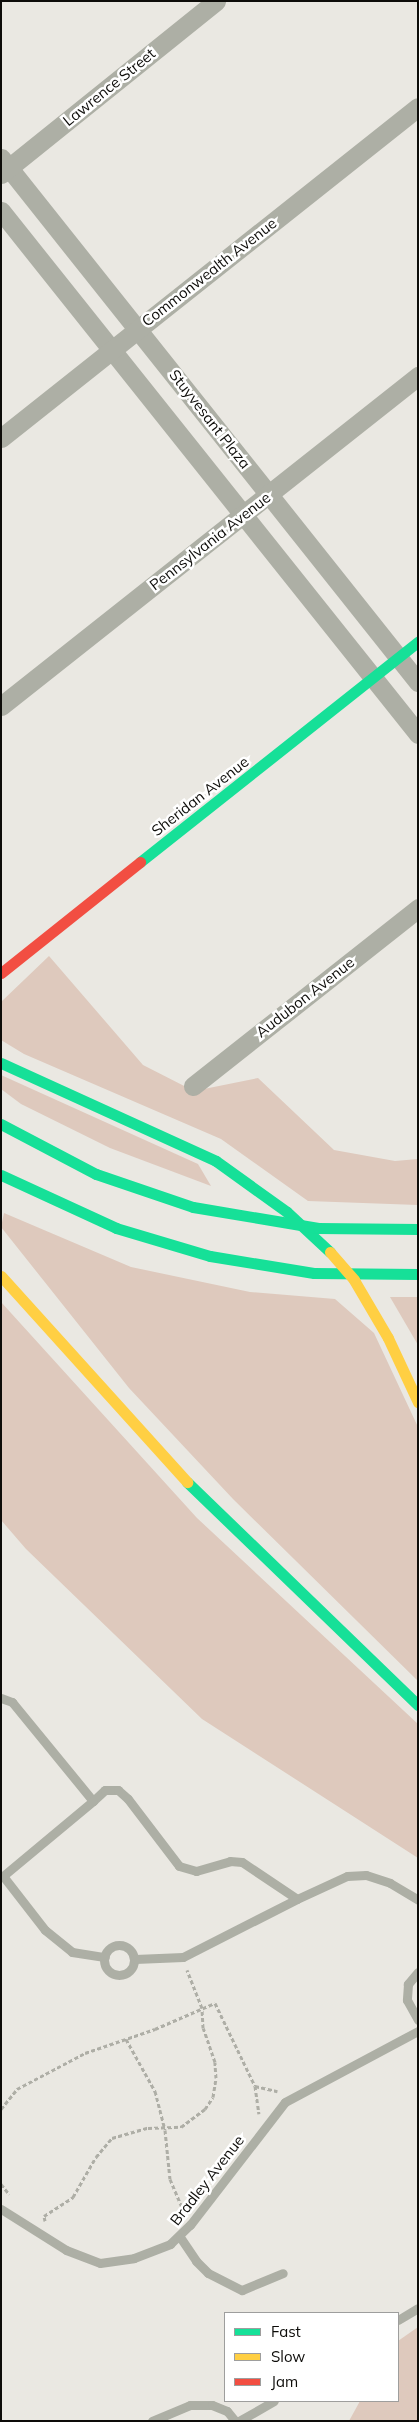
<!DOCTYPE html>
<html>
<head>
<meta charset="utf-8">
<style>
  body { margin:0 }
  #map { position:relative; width:419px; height:2422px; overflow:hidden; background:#eae8e2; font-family:Mulish,sans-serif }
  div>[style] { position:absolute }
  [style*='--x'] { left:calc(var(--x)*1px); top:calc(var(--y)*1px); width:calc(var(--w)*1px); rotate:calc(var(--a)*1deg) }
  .green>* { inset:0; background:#dec9bd }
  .path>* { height:3px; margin-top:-1.5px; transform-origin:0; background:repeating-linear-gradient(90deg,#aeaea6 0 4px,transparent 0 6.5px) }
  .lane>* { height:9px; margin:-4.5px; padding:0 4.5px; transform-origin:4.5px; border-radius:4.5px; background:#adafa5 }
  .lane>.ring { margin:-4.5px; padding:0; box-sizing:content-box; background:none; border:9px solid #adafa5; border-radius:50% }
  .street>* { height:19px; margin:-9.5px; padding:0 9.5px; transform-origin:9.5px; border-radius:9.5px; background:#adafa5 }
  .fast>* { height:11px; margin:-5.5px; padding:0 5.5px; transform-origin:5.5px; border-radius:5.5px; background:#16e098 }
  .slow>* { height:11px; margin:-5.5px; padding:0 5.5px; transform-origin:5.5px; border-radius:5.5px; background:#ffcf43 }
  .jam>* { height:11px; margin:-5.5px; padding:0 5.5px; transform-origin:5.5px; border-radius:5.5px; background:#f24e42 }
  span { translate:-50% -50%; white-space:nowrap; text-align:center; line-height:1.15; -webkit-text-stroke:5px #fff; paint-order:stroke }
  .street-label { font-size:15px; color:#0d0c09 }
  .frame { position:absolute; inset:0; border:2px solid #0d0c09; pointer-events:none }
  .legend { position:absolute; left:224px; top:2312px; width:175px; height:90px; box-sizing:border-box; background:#fff; border:1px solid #9e9e9d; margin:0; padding:6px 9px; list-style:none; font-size:15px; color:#0d0c09 }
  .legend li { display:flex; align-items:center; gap:10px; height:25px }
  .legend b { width:25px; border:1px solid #9e9e9d }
</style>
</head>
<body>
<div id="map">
  <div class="green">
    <i style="clip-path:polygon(49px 956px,143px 1065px,194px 1091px,258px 1078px,334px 1150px,395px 1161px,418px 1159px,418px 1205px,308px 1201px,221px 1139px,24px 1054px,1px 1040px,1px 1002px)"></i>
    <i style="clip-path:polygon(1px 1075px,198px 1164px,211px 1186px,110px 1148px,21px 1104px,1px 1089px)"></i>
    <i style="clip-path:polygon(4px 1213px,131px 1267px,250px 1292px,335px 1299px,374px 1333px,418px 1427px,418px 1681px,233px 1499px,129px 1388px,1px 1227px)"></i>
    <i style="clip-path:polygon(390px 1297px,418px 1297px,418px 1345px)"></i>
    <i style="clip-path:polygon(1px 1302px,197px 1518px,418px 1724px,418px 1858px,202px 1719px,26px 1549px,1px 1520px)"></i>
    <i style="clip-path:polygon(418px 2327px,418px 2421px,349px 2421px,360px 2401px,398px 2401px,398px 2341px)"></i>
  </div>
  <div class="path">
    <i style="--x:126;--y:2039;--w:60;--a:60.9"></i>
    <i style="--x:155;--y:2091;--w:40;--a:75.6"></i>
    <i style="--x:165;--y:2130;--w:49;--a:84.2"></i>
    <i style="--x:170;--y:2179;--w:30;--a:67"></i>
    <i style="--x:255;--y:2086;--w:23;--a:13"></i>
    <i style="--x:1;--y:2109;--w:26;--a:-51"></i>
    <i style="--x:17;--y:2089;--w:77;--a:-27.9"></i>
    <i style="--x:85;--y:2053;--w:74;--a:-18.9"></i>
    <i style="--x:155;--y:2029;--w:65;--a:-23.4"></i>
    <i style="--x:215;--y:2003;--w:92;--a:64.3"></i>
    <i style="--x:255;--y:2086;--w:28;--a:82"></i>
    <i style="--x:1;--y:2184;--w:13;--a:51"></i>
    <i style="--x:45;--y:2221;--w:5;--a:-101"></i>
    <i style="--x:44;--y:2216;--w:35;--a:-33"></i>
    <i style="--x:73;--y:2197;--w:46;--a:-60.1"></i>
    <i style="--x:96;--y:2157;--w:25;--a:-50"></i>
    <i style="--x:112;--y:2138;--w:37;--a:-16"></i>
    <i style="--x:148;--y:2128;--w:33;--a:-2"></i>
    <i style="--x:181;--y:2127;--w:30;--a:-37"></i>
    <i style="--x:205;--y:2109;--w:14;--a:-56"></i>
    <i style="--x:213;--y:2097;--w:19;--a:-81"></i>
    <i style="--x:216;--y:2078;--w:16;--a:-94"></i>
    <i style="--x:215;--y:2062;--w:36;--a:-109"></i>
    <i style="--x:203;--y:2028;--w:20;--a:-93"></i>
    <i style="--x:202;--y:2008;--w:41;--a:-111.5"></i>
  </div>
  <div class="lane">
    <i style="--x:1;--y:1698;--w:12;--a:20"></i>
    <i style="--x:12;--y:1702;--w:128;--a:50.7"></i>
    <i style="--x:93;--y:1801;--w:16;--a:-43"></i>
    <i style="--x:105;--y:1790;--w:13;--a:0"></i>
    <i style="--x:118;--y:1790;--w:13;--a:42"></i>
    <i style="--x:128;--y:1799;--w:84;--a:52.7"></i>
    <i style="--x:179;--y:1866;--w:18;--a:16"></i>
    <i style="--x:196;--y:1871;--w:35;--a:-16"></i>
    <i style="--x:230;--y:1861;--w:12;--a:5"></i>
    <i style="--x:242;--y:1862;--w:66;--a:33.9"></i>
    <i style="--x:297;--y:1899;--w:55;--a:-24.7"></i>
    <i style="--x:347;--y:1876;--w:19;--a:-3"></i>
    <i style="--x:366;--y:1875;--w:25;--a:18"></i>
    <i style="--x:390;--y:1883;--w:33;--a:31"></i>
    <i style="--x:93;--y:1801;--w:117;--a:140.2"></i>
    <i style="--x:3;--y:1876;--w:68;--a:52.1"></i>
    <i style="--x:45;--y:1930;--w:35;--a:39"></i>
    <i style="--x:72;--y:1952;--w:33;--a:9"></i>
    <i class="ring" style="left:104px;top:1945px;width:21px;height:21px"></i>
    <i style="--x:135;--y:1959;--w:48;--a:-2.4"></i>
    <i style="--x:183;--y:1957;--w:128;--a:-27"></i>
    <i style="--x:418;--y:1972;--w:16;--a:130"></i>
    <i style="--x:408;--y:1984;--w:16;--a:94"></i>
    <i style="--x:407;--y:2000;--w:23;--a:61"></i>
    <i style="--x:1;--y:2209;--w:77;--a:32.2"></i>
    <i style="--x:66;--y:2250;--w:36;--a:21"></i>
    <i style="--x:100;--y:2263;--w:34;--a:-8"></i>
    <i style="--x:134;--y:2258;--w:39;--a:-21"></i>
    <i style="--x:170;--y:2244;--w:28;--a:-44"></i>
    <i style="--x:190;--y:2225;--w:155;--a:-52.3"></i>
    <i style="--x:285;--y:2102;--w:151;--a:-28.1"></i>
    <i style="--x:180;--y:2237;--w:29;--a:56"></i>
    <i style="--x:196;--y:2261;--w:17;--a:45"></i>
    <i style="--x:208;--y:2273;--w:38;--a:27"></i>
    <i style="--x:242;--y:2290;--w:44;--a:-22.5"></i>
    <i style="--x:398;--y:2320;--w:23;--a:-31"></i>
    <i style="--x:152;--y:2421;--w:41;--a:-22.8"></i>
    <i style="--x:190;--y:2405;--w:22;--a:0"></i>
    <i style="--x:212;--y:2405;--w:16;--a:22"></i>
    <i style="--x:227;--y:2411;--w:13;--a:51"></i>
    <i style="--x:239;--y:2421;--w:40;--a:-29.7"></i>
  </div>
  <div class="street">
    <i style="--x:1;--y:158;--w:670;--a:51.49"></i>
    <i style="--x:1;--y:174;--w:276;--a:-38.8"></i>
    <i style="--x:1;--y:211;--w:669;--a:51.43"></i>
    <i style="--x:1;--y:438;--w:532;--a:-38.44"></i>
    <i style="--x:1;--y:706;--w:532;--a:-38.36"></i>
    <i style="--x:193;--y:1086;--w:287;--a:-38.3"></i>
  </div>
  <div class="fast">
    <i style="--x:140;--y:862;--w:355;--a:-38.4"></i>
    <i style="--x:1;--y:1063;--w:236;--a:24.5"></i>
    <i style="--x:216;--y:1161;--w:87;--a:35.7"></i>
    <i style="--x:287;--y:1212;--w:59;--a:42.9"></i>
    <i style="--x:1;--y:1124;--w:107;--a:27.8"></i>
    <i style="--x:96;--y:1174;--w:102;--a:18.8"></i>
    <i style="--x:193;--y:1207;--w:127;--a:9.5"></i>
    <i style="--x:318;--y:1228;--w:100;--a:0.6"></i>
    <i style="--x:1;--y:1175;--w:127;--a:24.7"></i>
    <i style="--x:116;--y:1228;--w:98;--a:16.6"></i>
    <i style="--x:210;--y:1256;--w:105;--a:9.3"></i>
    <i style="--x:314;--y:1273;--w:104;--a:0.6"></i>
    <i style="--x:187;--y:1482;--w:321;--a:44"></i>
  </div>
  <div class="slow">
    <i style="--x:330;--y:1252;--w:37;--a:49"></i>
    <i style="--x:354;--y:1280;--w:67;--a:59.6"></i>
    <i style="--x:388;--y:1338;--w:71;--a:64.9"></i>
    <i style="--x:1;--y:1276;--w:278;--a:47.9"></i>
  </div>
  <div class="jam">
    <i style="--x:1;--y:973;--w:178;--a:-38.6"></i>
  </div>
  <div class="street-label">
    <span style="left:109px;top:87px;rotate:-39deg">Lawrence Street</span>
    <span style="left:209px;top:272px;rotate:-38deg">Commonwealth Avenue</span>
    <span style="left:210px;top:419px;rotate:52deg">Stuyvesant Plaza</span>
    <span style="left:210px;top:541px;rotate:-38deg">Pennsylvania Avenue</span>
    <span style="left:200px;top:796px;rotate:-38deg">Sheridan Avenue</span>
    <span style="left:305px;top:997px;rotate:-38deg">Audubon Avenue</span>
    <span style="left:207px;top:2180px;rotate:-52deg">Bradley Avenue</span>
  </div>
  <div class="frame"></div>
  <ul class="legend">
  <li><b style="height:6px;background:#16e098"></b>Fast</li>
  <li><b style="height:6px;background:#ffcf43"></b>Slow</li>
  <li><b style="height:6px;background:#f24e42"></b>Jam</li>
  </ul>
</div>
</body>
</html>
